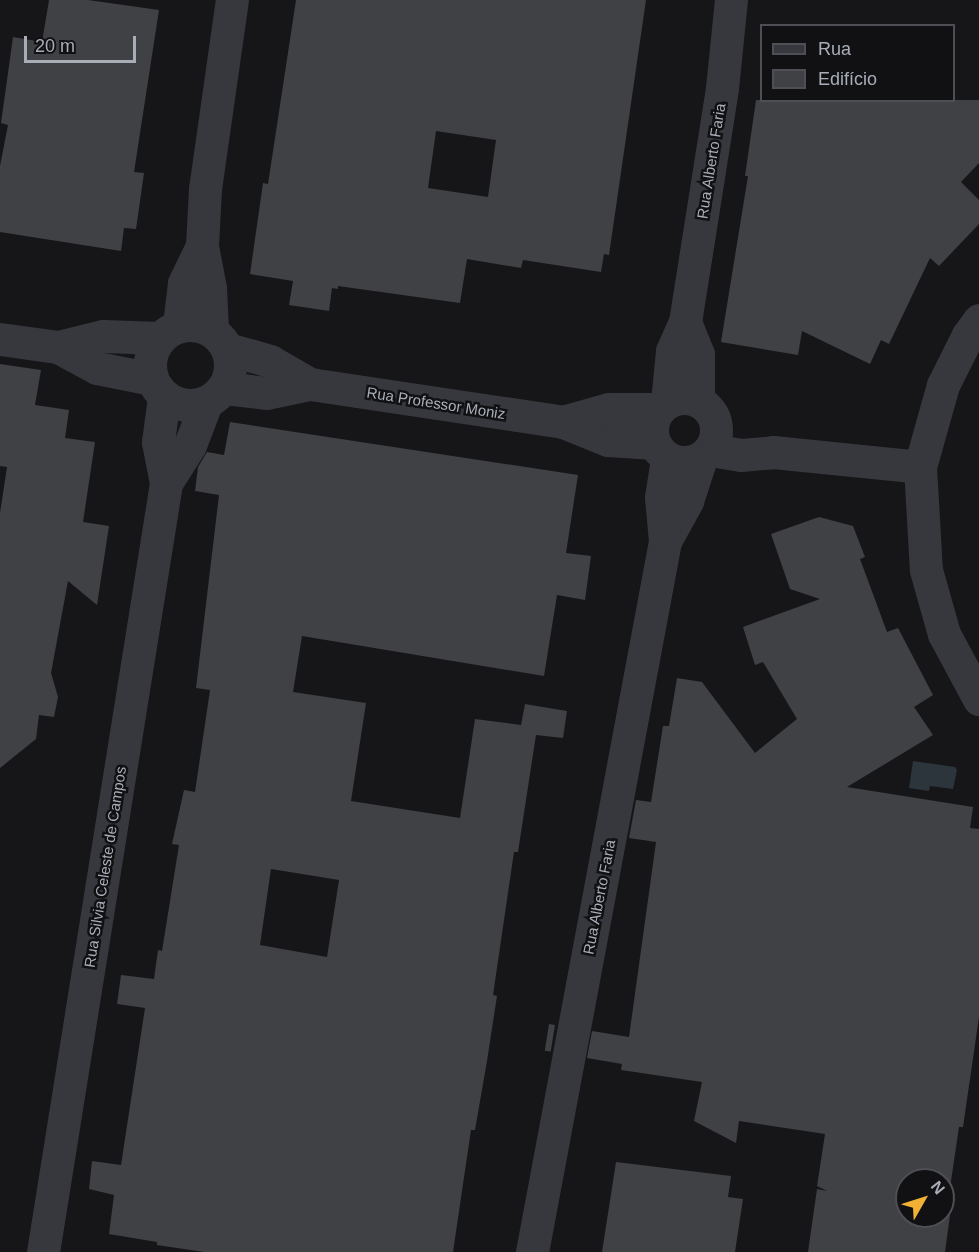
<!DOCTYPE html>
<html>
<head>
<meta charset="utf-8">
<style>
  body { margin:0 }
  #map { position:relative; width:979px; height:1252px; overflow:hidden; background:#161618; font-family:Arial,sans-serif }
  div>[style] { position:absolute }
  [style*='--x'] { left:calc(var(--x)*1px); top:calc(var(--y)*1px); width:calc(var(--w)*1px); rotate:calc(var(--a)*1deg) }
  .water>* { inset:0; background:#2c353c }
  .building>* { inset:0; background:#404145; transform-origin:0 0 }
  .street>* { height:33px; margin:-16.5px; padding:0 16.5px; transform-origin:16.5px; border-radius:16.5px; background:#37383d }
  .street>.ring { margin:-16.5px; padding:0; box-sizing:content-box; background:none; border:33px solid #37383d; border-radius:50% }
  span { translate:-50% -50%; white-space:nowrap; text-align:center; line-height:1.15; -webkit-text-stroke:5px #111113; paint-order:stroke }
  .street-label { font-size:15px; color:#a8adb8 }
  .legend { position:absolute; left:760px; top:24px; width:195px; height:78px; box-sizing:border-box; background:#111113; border:2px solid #4d4f55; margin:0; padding:8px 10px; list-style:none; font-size:18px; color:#a8adb8 }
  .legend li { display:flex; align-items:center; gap:12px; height:30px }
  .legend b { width:30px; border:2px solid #4d4f55 }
  .north { position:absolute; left:895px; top:1168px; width:60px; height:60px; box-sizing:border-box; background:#111113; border:2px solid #4d4f55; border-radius:50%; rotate:51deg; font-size:16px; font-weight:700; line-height:24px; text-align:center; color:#a8adb8 }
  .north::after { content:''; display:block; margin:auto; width:21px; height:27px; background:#f2b134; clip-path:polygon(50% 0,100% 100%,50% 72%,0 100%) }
  .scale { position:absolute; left:24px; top:36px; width:112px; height:27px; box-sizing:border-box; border:3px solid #a8adb8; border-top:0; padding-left:8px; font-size:18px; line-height:21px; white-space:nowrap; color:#a8adb8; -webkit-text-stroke:4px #111113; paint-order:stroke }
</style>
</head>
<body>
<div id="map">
  <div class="water">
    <i style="clip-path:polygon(913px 761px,955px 767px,957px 770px,953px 789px,930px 786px,929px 791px,909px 788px)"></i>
  </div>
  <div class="building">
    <i style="clip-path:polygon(49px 0,88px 0,159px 10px,134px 172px,144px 173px,136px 229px,124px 228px,121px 251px,0 232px,0 166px,8px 125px,1px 123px,13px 37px,42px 42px)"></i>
    <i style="clip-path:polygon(evenodd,296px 0,646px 0,609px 255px,604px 254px,601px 272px,523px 260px,521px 268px,467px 259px,460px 303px,338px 286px,338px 289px,332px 288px,329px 311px,289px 305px,293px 281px,250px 274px,263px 183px,268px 184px,296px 0,436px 131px,496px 140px,488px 197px,428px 188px,436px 131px)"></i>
    <i style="clip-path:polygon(756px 100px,979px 100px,979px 163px,961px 182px,979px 200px,979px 224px,939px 266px,930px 258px,889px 344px,881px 340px,870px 364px,802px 331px,798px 355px,721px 342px,748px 176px,745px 176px)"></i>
    <i style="clip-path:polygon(0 364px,41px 370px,35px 405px,69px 410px,65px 438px,95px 442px,83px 522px,109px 526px,97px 605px,68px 581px,51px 673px,58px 697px,54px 717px,39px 715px,36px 739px,0 768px,0 513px,7px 467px,0 466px)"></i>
    <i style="clip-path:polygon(evenodd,230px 422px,578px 475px,566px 553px,591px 556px,585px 600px,557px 595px,544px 676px,302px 636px,293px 692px,366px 703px,351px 801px,460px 818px,475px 719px,521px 725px,525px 704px,567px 711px,563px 738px,536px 735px,518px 852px,514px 852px,493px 995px,497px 996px,487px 1061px,475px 1130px,471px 1130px,453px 1252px,204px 1252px,157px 1245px,157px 1242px,109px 1234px,114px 1195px,89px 1189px,92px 1161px,121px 1165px,145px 1008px,117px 1004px,121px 975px,154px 979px,158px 950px,162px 951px,179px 845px,172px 844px,184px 790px,195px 792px,210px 690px,196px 688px,219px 495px,195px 491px,198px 467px,207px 452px,224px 455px,230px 422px,271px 869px,339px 880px,327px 957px,260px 945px,271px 869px)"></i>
    <i style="clip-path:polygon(evenodd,819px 517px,853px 526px,865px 557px,860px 559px,887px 632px,898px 628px,933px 695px,914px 707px,933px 735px,847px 787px,973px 807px,970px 828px,979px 829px,979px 1017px,963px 1127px,959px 1127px,946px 1215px,950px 1215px,945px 1252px,808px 1252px,817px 1189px,827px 1191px,817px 1186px,825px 1134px,739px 1121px,736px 1143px,694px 1121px,702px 1082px,621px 1070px,622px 1064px,587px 1058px,592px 1031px,629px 1037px,656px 842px,629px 838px,636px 800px,651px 802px,663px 726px,669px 726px,677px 678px,702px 682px,755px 753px,797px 719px,763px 662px,755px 665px,743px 627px,820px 599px,790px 589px,771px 534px,819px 517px,907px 1180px,943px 1180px,943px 1216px,907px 1216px,907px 1180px)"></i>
    <i style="left:549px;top:1024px;width:6px;height:27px;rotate:9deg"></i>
    <i style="clip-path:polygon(616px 1162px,731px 1176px,728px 1197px,743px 1199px,735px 1252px,602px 1252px)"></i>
  </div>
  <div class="street">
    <i style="--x:979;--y:320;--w:19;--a:126"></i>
    <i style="--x:968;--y:335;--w:56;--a:116.6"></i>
    <i style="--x:943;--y:385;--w:85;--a:105.7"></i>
    <i style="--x:920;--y:467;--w:103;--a:86.7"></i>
    <i style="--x:926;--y:570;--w:66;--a:74.3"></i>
    <i style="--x:944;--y:634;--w:74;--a:61.7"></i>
    <i style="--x:685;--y:322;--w:35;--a:68"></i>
    <i style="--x:698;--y:354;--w:47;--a:90"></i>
    <i class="ring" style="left:150px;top:325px;width:47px;height:47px"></i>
    <i style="--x:179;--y:325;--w:42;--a:-83.2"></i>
    <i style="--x:184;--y:283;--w:41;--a:-64.1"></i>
    <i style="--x:212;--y:330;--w:42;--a:-92.7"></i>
    <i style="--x:210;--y:288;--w:43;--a:-100.8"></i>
    <i style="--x:202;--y:246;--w:57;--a:-87"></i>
    <i style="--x:205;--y:189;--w:191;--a:-81.9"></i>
    <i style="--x:0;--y:339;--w:59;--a:7.9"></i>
    <i style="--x:58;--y:347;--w:44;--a:28.3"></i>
    <i style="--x:97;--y:368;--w:56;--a:11.3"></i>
    <i style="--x:58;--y:347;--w:46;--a:-13.7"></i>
    <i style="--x:103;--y:336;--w:57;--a:2"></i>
    <i style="--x:228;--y:349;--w:44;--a:15.9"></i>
    <i style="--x:270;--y:361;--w:46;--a:29.9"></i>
    <i style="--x:225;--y:388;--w:41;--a:7"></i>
    <i style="--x:266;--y:393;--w:45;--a:-11.6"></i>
    <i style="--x:310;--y:384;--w:256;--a:8.5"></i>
    <i style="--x:563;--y:422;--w:48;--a:21.8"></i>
    <i style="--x:608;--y:440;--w:46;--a:3.7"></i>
    <i class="ring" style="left:652px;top:398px;width:31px;height:31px"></i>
    <i style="--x:667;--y:402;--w:51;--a:-84.4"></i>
    <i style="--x:672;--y:351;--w:32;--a:-66"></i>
    <i style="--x:685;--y:322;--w:237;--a:-81"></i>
    <i style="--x:722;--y:88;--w:88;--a:-84.2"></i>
    <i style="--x:563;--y:422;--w:48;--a:-15.8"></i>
    <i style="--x:609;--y:409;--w:50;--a:0"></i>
    <i style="--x:710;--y:450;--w:31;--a:9"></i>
    <i style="--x:741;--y:455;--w:32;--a:-5"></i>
    <i style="--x:773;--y:452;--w:148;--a:5.8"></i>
    <i style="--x:166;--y:483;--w:45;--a:-57.7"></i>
    <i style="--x:190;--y:445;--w:45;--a:-69.1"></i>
    <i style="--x:665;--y:541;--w:46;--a:-61.2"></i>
    <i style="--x:687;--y:501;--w:45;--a:-72"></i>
    <i style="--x:43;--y:1252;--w:779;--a:-80.91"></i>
    <i style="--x:166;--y:483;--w:42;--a:-101"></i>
    <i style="--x:158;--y:442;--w:45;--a:-82.4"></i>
    <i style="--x:532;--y:1252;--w:723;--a:-79.4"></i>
    <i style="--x:665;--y:541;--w:44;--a:-95.2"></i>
    <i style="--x:661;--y:497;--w:39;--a:-81"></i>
  </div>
  <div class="street-label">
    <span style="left:711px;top:161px;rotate:-81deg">Rua Alberto Faria</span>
    <span style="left:436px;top:403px;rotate:9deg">Rua Professor Moniz</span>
    <span style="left:105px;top:867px;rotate:-81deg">Rua Silvia Celeste de Campos</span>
    <span style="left:599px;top:897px;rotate:-79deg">Rua Alberto Faria</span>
  </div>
  <ul class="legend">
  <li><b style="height:8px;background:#37383d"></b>Rua</li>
  <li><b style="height:16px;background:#404145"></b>Edifício</li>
  </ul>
  <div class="north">N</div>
  <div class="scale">20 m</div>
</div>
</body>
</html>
